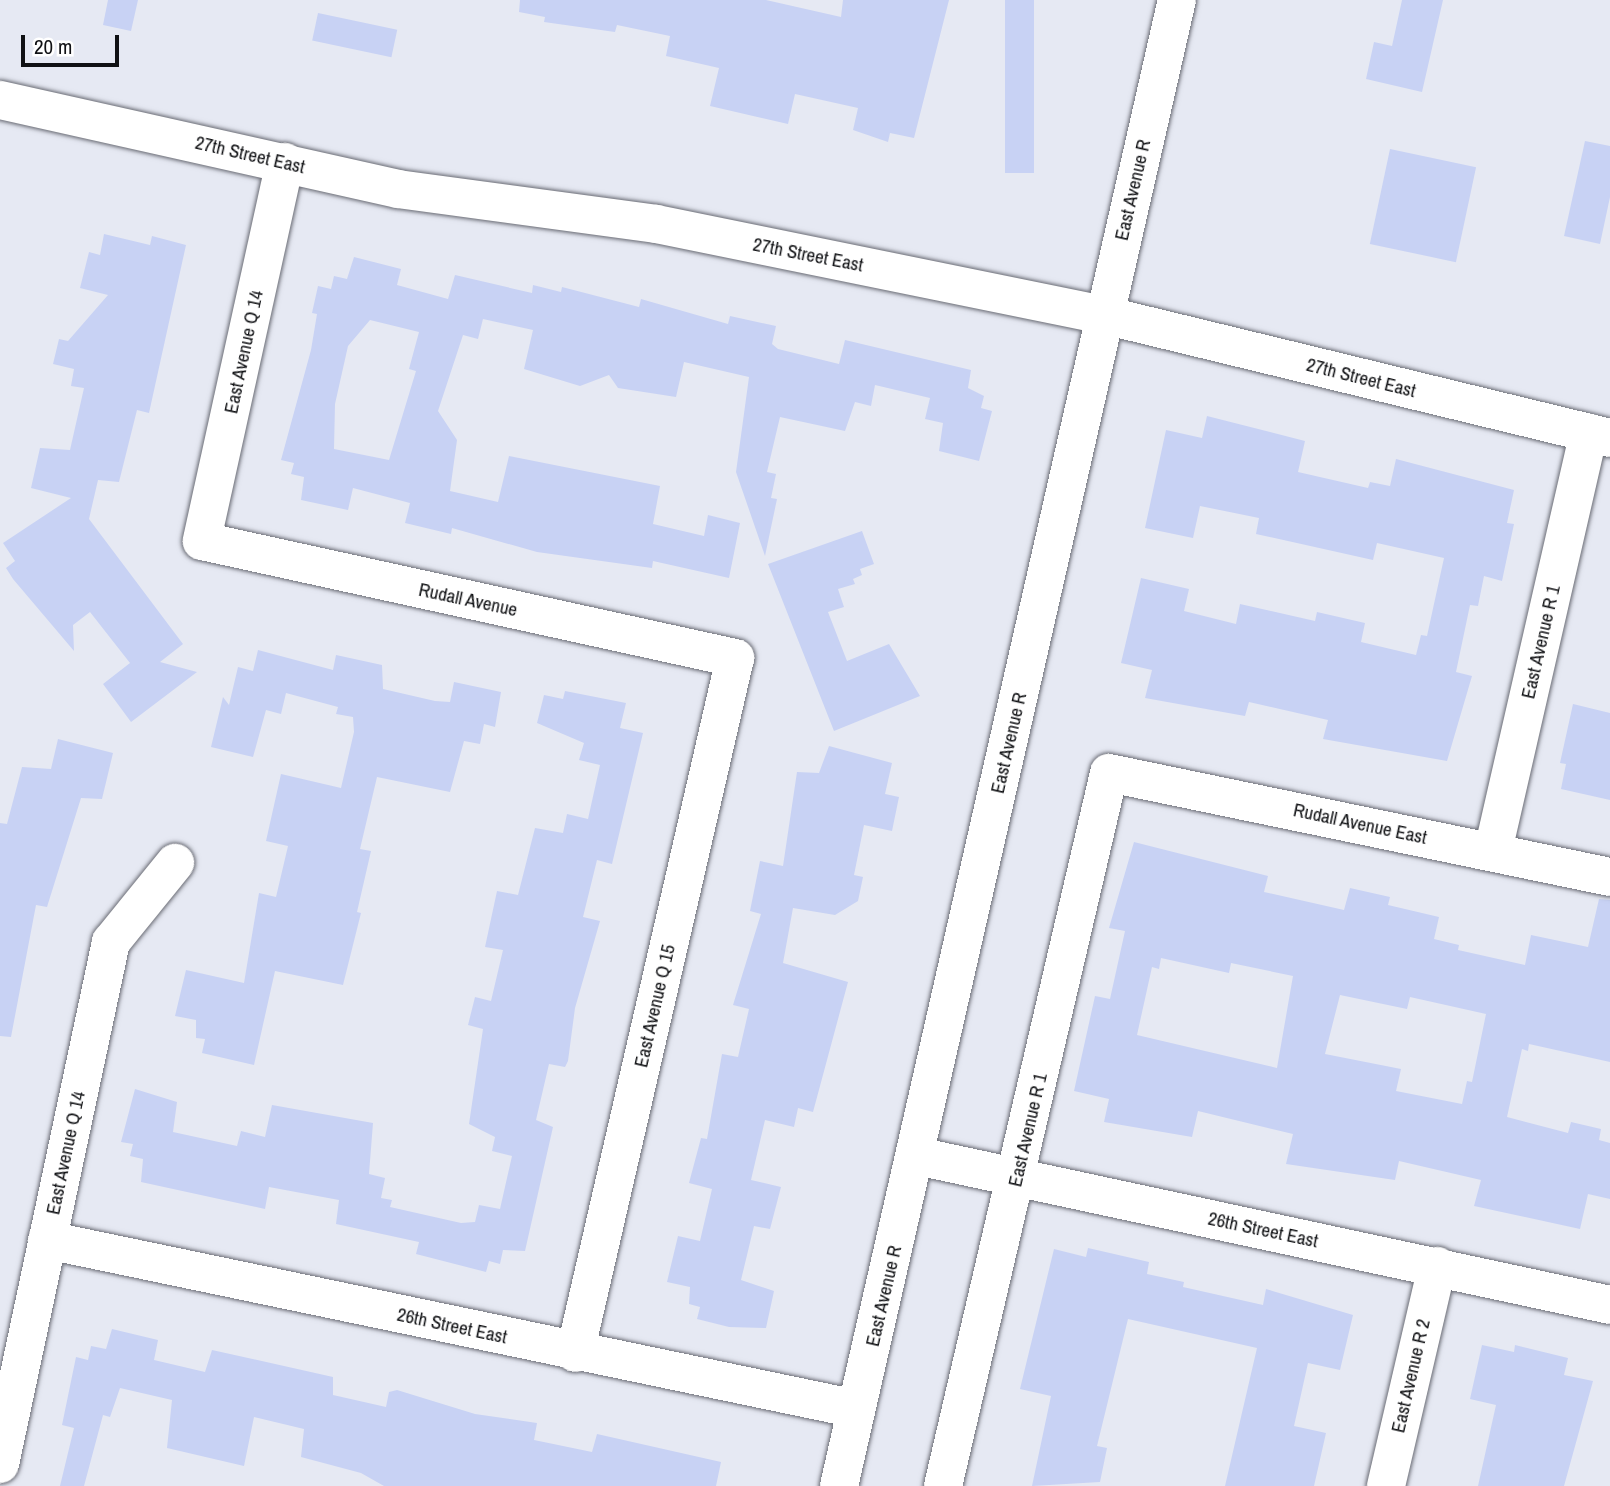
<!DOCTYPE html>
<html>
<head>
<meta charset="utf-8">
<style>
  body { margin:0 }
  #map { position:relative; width:1610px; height:1486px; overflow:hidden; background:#e6e9f3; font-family:"Archivo Narrow",sans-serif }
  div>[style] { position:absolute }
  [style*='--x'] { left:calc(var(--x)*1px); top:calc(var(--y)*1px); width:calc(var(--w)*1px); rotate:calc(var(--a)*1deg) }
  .building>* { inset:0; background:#c8d2f4; transform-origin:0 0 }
  .roads { filter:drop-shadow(0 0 2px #696b74) drop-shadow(0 0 2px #696b74) }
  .minor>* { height:38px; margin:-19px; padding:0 19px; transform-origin:19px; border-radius:19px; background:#fff }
  .major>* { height:38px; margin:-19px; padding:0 19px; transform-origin:19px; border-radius:19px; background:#fff }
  span { translate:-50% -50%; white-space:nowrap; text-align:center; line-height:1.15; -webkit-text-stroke:6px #fff; paint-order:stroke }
  .street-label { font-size:19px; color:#101114 }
  .scale { position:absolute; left:21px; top:35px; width:98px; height:32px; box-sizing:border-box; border:4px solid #101114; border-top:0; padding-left:9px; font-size:21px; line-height:24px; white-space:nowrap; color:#101114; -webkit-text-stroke:5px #fff; paint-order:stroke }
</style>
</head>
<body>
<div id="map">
  <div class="building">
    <i style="clip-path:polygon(108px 0,138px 0,131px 31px,103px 25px)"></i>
    <i style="clip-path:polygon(520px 0,766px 0,841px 17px,843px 0,949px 0,914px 138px,890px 133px,888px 142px,853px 130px,858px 108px,795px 94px,788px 124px,710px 106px,719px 68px,666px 56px,670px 36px,617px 25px,615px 32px,544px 22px,545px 17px,519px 12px)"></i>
    <i style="left:1005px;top:0;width:29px;height:173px"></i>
    <i style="clip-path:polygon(1402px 0,1443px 0,1422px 92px,1366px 79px,1374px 42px,1392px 46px)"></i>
    <i style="left:318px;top:13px;width:81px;height:28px;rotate:12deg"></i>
    <i style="clip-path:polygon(1585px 141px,1610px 146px,1610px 197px,1600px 244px,1564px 236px)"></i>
    <i style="left:1390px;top:149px;width:88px;height:97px;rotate:12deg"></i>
    <i style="clip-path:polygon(104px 234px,150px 245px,152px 236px,186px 245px,149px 413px,137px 410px,119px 482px,98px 480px,89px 519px,183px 644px,160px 662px,197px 672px,131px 722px,103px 684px,130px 663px,90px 612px,73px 625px,74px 651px,13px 579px,6px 568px,15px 561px,3px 543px,71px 498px,31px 488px,40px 448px,70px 450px,84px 388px,71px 386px,74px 369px,53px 364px,59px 339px,68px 341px,108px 295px,80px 288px,89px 252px,100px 255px)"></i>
    <i style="clip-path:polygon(evenodd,354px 257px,401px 269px,397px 285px,448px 299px,455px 275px,532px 293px,533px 285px,561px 292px,562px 287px,639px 307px,641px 299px,728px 324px,730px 316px,776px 326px,772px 344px,778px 349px,839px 364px,845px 340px,971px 370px,968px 388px,984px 396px,981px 408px,992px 411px,979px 461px,939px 451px,943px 423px,925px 419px,930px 398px,875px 385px,871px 406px,855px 402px,845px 431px,780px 417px,767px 472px,776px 474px,771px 498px,777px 499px,765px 556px,736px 472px,749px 377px,684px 362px,676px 397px,618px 388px,609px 375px,580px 386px,524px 369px,533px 330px,483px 319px,478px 339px,463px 335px,438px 411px,457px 440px,450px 491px,498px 502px,509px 456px,660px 486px,653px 524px,704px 536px,708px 515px,740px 523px,729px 578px,653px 561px,652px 568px,537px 552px,452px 528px,451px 534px,405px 523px,410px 503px,353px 488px,348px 510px,301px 500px,304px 477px,291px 474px,294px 463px,281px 460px,311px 350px,317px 314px,312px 313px,318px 286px,331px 289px,334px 276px,347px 279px,354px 257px,370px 320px,419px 332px,409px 369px,416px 371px,389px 460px,334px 449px,335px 404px,348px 346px,370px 320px)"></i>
    <i style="clip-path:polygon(1207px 416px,1305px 441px,1298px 472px,1368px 488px,1370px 482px,1390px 486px,1396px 459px,1514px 490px,1507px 523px,1514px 524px,1502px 581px,1484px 576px,1478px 606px,1470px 605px,1456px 672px,1472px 676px,1447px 761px,1323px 739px,1328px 720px,1249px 702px,1245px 716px,1145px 698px,1152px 670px,1121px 663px,1141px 578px,1189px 589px,1184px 611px,1236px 624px,1240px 604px,1315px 621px,1317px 612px,1365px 623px,1361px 642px,1416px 655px,1421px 635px,1427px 636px,1444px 558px,1377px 543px,1373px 560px,1256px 534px,1259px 518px,1200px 506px,1193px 538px,1145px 528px,1166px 430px,1202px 438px)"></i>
    <i style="clip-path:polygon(862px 531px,874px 564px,860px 569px,862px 575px,853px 579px,855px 584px,838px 589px,844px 607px,828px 612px,847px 661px,889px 644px,920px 696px,834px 731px,768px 564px)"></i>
    <i style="clip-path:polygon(258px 650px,333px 670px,336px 655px,382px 665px,383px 689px,435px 701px,450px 702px,454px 682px,501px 692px,495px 727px,484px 724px,480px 744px,464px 741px,450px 792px,377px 777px,360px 849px,371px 851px,357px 912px,361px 913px,343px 985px,275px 971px,254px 1065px,202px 1053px,205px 1039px,196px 1038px,196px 1020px,175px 1016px,186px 970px,244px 983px,259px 893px,276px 897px,288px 846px,266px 841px,281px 774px,341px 788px,354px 732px,353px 717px,336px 714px,338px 707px,286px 693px,281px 714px,266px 710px,253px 757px,211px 747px,223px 697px,229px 705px,238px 667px,253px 671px)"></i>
    <i style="clip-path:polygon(565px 691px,626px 703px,620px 728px,643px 733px,612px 864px,597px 860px,583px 917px,600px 921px,575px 1008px,568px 1061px,565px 1067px,549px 1064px,536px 1120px,553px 1127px,525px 1251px,503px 1250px,500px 1264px,489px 1261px,486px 1272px,416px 1254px,419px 1242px,336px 1224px,339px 1200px,269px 1187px,265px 1209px,141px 1182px,143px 1159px,130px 1156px,133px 1144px,121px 1142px,135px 1089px,177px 1102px,173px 1132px,237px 1146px,241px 1131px,265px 1137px,272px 1105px,373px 1123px,369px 1174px,385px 1178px,381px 1198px,392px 1200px,390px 1207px,461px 1223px,475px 1222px,479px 1205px,500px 1209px,512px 1156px,492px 1151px,495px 1137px,469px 1124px,483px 1029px,468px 1025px,475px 997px,491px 1001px,503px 950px,485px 947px,497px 891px,518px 895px,535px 828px,563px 833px,567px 814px,588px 819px,600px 765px,579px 760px,584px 743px,537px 723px,544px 695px,563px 699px)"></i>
    <i style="clip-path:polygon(1573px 704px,1610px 713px,1610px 800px,1561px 789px,1566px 764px,1560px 763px)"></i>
    <i style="clip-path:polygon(58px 739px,113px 753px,102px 799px,81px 798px,47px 907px,36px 905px,11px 1037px,0 1036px,0 823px,7px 824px,22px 767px,51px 769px)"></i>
    <i style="clip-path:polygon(829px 746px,892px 763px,885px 794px,899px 797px,892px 831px,864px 825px,854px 875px,863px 877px,858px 901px,835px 915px,793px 908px,783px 963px,848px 982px,813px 1112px,798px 1108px,794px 1127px,765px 1120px,751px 1180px,781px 1187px,770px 1229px,754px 1226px,741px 1280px,774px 1291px,766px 1328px,729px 1327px,697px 1319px,700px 1307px,689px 1304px,690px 1287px,667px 1282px,678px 1236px,700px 1241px,712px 1189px,689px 1183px,701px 1138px,707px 1139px,722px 1054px,738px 1057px,749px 1009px,733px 1005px,761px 914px,750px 911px,760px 861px,783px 866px,797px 772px,819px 773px)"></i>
    <i style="clip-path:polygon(evenodd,1134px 842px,1268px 876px,1264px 892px,1344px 910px,1350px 888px,1390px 897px,1388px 905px,1439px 917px,1434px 939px,1459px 945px,1458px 950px,1525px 965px,1531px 935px,1588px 947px,1599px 899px,1610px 900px,1610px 1062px,1529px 1044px,1528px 1051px,1522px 1049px,1507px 1117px,1568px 1133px,1571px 1122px,1601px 1129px,1599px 1140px,1610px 1143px,1610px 1199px,1588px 1194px,1580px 1229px,1474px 1206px,1481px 1180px,1399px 1161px,1395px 1180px,1286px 1164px,1293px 1134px,1198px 1111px,1192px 1137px,1104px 1122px,1109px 1099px,1074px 1091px,1095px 996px,1110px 999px,1125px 931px,1109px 928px,1134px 842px,1161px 958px,1229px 973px,1231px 963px,1293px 976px,1277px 1068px,1137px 1035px,1152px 967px,1159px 969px,1161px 958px,1134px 842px,1340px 995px,1407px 1009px,1410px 997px,1486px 1014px,1472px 1082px,1467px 1081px,1462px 1104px,1396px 1091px,1401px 1069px,1325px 1054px,1340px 995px)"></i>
    <i style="clip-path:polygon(1088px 1248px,1149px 1262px,1147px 1274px,1184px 1282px,1183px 1287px,1263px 1305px,1266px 1289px,1353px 1315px,1340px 1370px,1308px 1363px,1294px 1426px,1326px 1433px,1314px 1486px,1225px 1486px,1257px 1348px,1128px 1319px,1097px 1446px,1107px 1448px,1100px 1482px,1032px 1486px,1051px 1396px,1020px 1389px,1054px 1249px,1086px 1257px)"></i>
    <i style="clip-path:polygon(112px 1329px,158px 1340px,154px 1360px,205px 1372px,212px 1350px,333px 1377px,333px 1395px,386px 1407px,389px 1392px,397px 1390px,475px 1414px,537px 1423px,534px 1440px,592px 1452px,597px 1434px,721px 1462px,716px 1486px,384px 1486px,361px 1473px,301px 1457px,304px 1429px,254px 1417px,244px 1466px,167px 1448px,172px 1400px,120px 1388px,110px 1417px,103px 1415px,84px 1486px,60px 1486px,74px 1428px,62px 1425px,76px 1357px,88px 1360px,91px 1346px,106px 1349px)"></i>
    <i style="clip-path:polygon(1482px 1345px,1514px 1352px,1515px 1345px,1568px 1358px,1564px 1375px,1593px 1381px,1564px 1486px,1478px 1486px,1496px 1405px,1470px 1399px)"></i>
  </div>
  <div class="roads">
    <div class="minor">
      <i style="--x:0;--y:100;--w:408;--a:12.6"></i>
      <i style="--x:398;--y:189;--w:260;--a:7.7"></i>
      <i style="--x:656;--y:224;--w:457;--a:11.5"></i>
      <i style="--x:1104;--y:315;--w:521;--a:13.66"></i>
      <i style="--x:285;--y:162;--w:388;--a:102.4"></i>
      <i style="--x:202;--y:541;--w:546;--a:12.38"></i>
      <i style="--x:735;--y:658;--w:713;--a:102.96"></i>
      <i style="--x:1493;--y:851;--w:429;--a:-77.1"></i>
      <i style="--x:917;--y:1156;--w:709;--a:12.13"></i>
      <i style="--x:47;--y:1240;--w:827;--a:11.79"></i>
      <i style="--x:0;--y:1464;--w:534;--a:-78"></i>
      <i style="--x:111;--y:942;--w:102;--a:-51"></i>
      <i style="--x:943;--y:1486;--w:732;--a:-76.89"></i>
      <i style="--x:1109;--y:773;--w:512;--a:11.73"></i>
      <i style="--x:1386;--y:1486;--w:226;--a:-76.9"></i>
    </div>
    <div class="major">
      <i style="--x:839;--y:1486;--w:1524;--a:-77.19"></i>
    </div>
  </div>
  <div class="street-label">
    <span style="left:250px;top:155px;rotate:13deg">27th Street East</span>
    <span style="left:1133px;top:190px;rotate:-77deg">East Avenue R</span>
    <span style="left:808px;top:255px;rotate:11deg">27th Street East</span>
    <span style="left:244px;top:352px;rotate:-78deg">East Avenue Q 14</span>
    <span style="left:1361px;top:378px;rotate:14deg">27th Street East</span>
    <span style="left:468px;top:600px;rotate:12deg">Rudall Avenue</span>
    <span style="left:1541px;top:642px;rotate:-77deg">East Avenue R 1</span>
    <span style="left:1009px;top:743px;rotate:-77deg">East Avenue R</span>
    <span style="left:1360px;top:824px;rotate:12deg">Rudall Avenue East</span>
    <span style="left:655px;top:1006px;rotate:-77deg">East Avenue Q 15</span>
    <span style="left:1028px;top:1130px;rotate:-77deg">East Avenue R 1</span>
    <span style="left:66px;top:1153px;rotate:-78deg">East Avenue Q 14</span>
    <span style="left:1263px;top:1230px;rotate:12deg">26th Street East</span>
    <span style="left:884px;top:1296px;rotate:-77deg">East Avenue R</span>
    <span style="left:452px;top:1326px;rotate:12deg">26th Street East</span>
    <span style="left:1411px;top:1376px;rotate:-77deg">East Avenue R 2</span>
  </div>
  <div class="scale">20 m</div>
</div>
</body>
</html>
